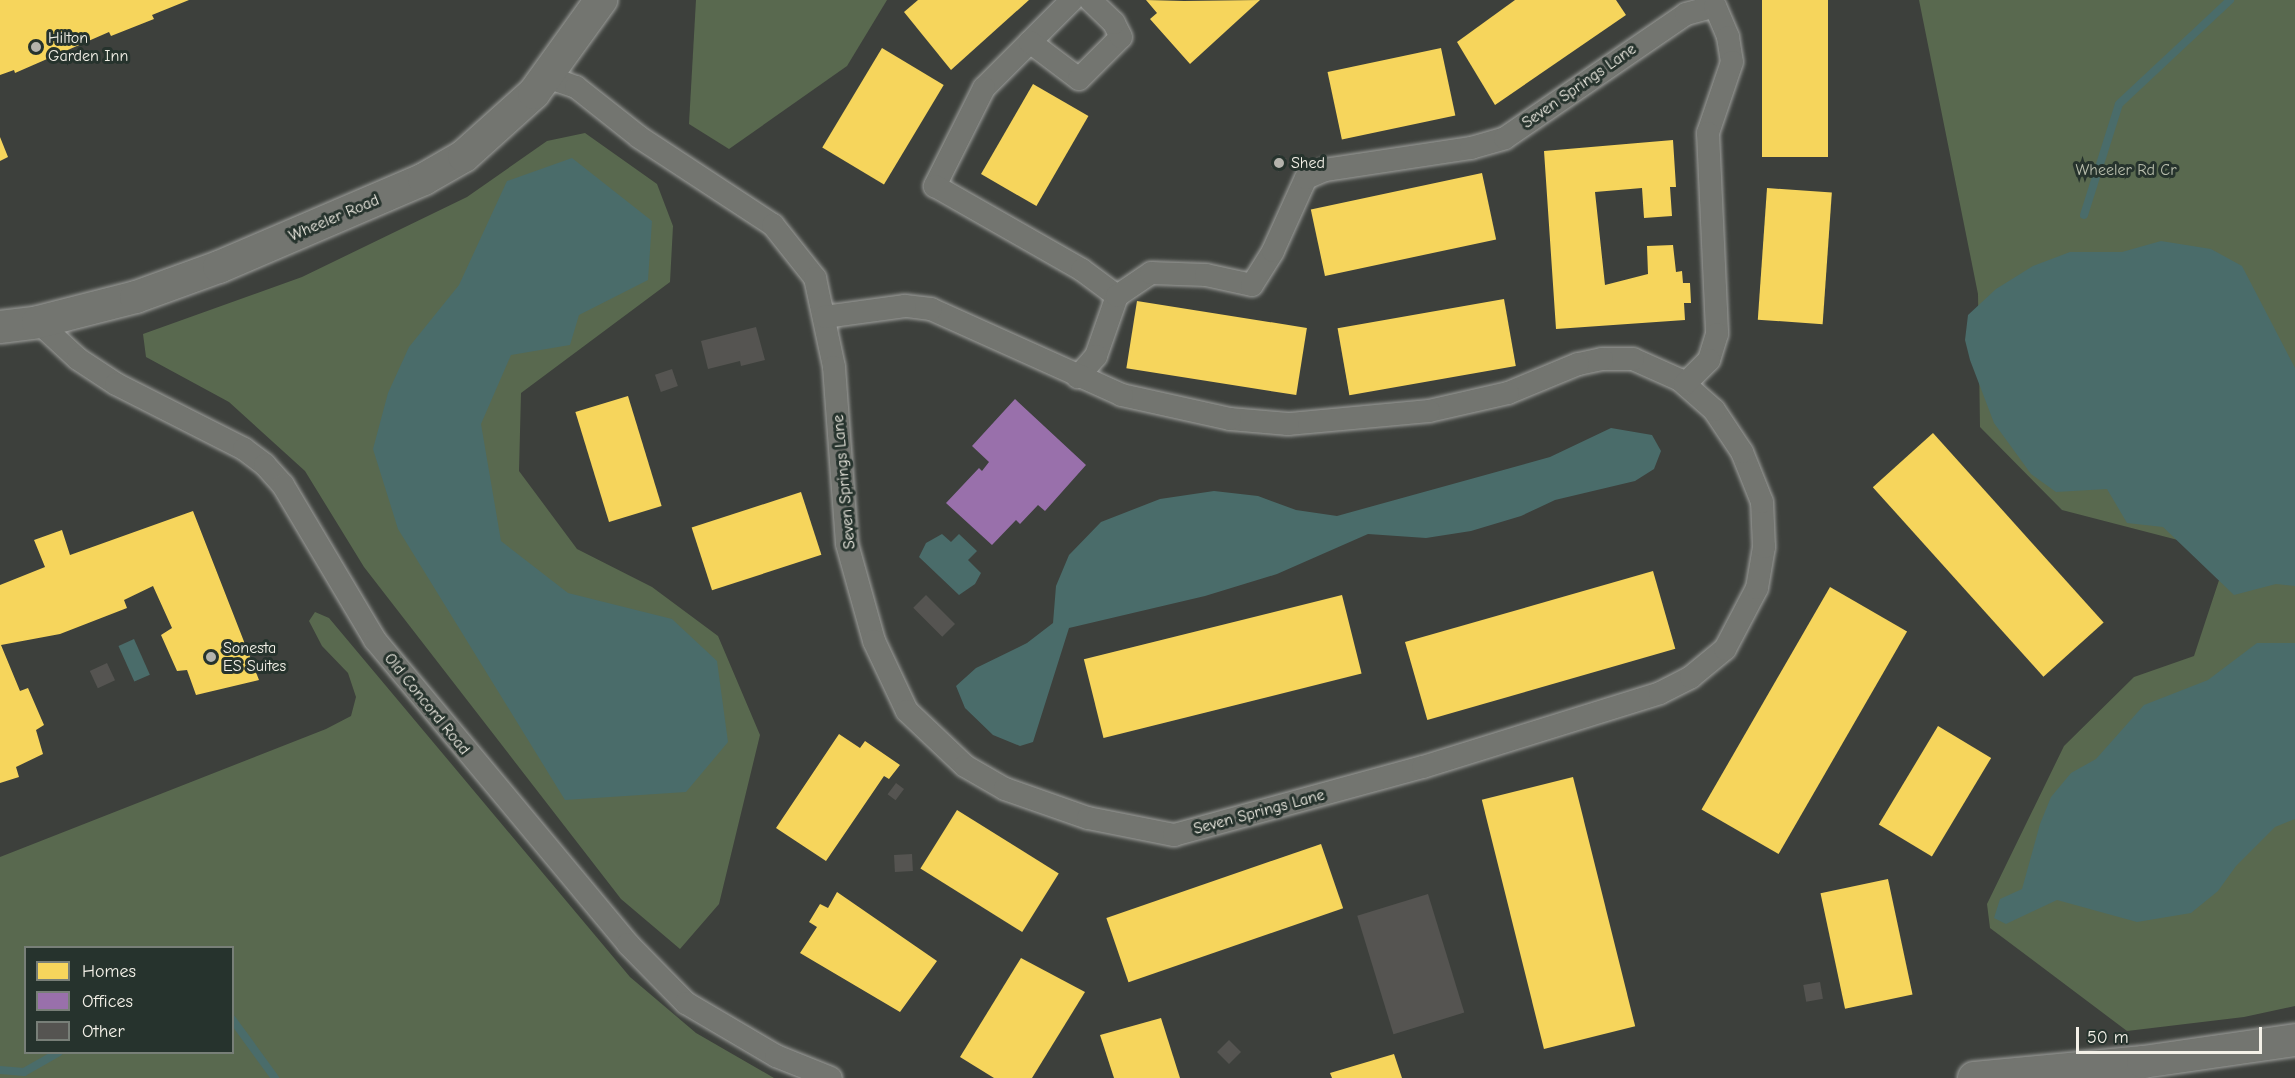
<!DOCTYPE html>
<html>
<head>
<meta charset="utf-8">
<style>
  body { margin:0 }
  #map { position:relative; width:2295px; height:1078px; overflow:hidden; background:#3d403c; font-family:"Comic Neue",sans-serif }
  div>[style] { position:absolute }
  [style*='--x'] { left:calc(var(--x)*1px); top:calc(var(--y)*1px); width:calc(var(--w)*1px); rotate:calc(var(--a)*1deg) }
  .green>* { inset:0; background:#59694f }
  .water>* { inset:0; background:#4a6c6a; transform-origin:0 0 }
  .homes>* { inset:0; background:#f6d55c; transform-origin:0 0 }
  .offices>* { inset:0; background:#9970ab }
  .stream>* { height:8px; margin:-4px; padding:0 4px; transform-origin:4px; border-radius:4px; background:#4a6c6a }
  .building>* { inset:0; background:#555451; transform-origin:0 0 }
  .roads { filter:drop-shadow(0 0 2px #9fa09d) drop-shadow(0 0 2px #9fa09d) }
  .street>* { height:22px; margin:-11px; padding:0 11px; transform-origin:11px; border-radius:11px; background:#737570 }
  .secondary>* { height:32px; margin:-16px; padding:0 16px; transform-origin:16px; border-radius:16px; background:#737570 }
  .dots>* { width:16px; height:16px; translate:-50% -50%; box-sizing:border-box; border:3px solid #26332d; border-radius:50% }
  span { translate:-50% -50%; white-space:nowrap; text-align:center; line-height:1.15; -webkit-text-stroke:6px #26332d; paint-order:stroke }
  .poi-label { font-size:16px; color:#f4f1e8 }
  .left { translate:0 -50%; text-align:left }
  .street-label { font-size:16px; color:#f4f1e8 }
  .park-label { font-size:16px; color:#b8bdac }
  .legend { position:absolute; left:24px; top:946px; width:210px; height:108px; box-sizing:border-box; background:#26332d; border:2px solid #787f78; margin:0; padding:8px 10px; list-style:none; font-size:18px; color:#f4f1e8 }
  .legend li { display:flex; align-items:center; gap:12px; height:30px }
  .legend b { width:30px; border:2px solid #787f78 }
  .scale { position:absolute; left:2076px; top:1027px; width:186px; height:27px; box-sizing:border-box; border:3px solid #f4f1e8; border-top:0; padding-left:8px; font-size:18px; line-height:21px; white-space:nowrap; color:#f4f1e8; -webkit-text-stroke:4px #26332d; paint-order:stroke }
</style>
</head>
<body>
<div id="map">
  <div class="green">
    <i style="clip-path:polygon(696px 0,887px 0,847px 66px,729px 149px,689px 124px)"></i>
    <i style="clip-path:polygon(1919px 0,2295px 0,2295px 1006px,2244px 1017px,2127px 1031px,1990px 928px,1987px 904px,2064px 746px,2134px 677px,2194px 656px,2228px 553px,2062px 510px,1980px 427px,1978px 294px)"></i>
    <i style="clip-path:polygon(585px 133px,657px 184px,673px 226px,670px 282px,521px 393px,519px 471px,577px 549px,652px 587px,718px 636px,760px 735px,719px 904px,680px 949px,621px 899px,364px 567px,305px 471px,229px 402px,146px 357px,143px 334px,302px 277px,467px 197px,547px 141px)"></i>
    <i style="clip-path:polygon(evenodd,315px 612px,329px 618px,630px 977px,696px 1033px,774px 1078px,0 1078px,0 857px,326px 729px,351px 716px,356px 697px,348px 673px,322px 646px,309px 621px,315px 612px,26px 948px,232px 948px,232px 1052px,26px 1052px,26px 948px)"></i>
  </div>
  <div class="water">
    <i style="clip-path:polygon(572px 158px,652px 221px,648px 280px,579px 315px,570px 345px,511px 355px,481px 424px,501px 541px,568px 593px,672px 619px,717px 661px,728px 742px,686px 792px,565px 800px,398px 529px,373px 449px,388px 393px,409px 347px,459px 285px,507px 181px)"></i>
    <i style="clip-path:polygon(2161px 241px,2211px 249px,2242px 266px,2295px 368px,2295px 586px,2276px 584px,2234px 595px,2163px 527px,2127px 523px,2107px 489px,2056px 492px,2031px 474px,1994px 423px,1970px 360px,1965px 340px,1968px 315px,1996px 289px,2033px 266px,2070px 252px,2122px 252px)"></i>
    <i style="clip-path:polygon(1611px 428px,1652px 435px,1661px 451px,1654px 469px,1635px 481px,1555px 500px,1521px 516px,1471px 531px,1426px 538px,1368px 534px,1277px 574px,1205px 596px,1069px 628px,1033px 742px,1020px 746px,993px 735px,965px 708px,956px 686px,976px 668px,1027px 643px,1053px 623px,1056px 586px,1069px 555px,1101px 522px,1160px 499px,1214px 491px,1258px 496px,1296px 510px,1337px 516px,1550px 457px)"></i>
    <i style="clip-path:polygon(942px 534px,951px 542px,959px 534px,977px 551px,968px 560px,981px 573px,975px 584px,959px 595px,919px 557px,926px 543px)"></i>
    <i style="left:134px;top:639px;width:39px;height:17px;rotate:66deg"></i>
    <i style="clip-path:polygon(2257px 643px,2295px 643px,2295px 819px,2275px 827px,2236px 866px,2218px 891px,2191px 913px,2137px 922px,2057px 900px,2006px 924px,1994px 918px,2000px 899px,2022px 889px,2040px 824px,2051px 797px,2071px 773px,2096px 759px,2144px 705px,2208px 680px)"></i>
  </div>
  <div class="homes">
    <i style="clip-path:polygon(0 0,189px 0,152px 15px,154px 19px,111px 36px,109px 32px,15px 73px,14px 70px,0 75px)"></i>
    <i style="clip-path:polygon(918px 0,1029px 0,951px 70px,904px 12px)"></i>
    <i style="clip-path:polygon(1146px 0,1184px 1px,1260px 0,1190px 64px,1150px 19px,1157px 13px)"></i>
    <i style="clip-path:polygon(1515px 0,1616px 0,1626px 15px,1495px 105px,1457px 42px)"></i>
    <i style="left:1762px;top:0;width:66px;height:157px"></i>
    <i style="left:882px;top:48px;width:72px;height:116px;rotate:31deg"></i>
    <i style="left:1441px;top:48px;width:69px;height:116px;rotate:78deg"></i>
    <i style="left:1033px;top:84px;width:64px;height:104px;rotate:30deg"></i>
    <i style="clip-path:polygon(0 137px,8px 157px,0 161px)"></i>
    <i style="clip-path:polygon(1673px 140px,1676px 187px,1670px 187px,1672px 216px,1644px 218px,1642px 188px,1595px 192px,1605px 285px,1648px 274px,1647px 246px,1673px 245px,1676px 272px,1682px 271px,1683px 283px,1690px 283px,1691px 303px,1684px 303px,1685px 320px,1556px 329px,1544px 151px)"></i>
    <i style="left:1482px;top:173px;width:68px;height:175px;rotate:78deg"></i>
    <i style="left:1767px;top:188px;width:65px;height:132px;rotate:4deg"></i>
    <i style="left:1504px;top:299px;width:68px;height:169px;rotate:80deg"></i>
    <i style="left:1137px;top:301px;width:172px;height:68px;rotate:9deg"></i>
    <i style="left:628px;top:396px;width:115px;height:55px;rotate:73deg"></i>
    <i style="left:1933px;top:433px;width:255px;height:81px;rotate:48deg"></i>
    <i style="left:801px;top:492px;width:66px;height:115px;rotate:72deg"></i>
    <i style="clip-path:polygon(193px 511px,259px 680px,196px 695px,187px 670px,177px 671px,161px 635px,172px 628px,153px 586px,124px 600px,127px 608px,60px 634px,1px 645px,20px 691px,28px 688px,44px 725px,36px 730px,43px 754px,16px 767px,19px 777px,0 783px,0 585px,45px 567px,34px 540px,62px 530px,70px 555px)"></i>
    <i style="left:1653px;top:571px;width:81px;height:258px;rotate:74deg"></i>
    <i style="left:1830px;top:587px;width:89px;height:257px;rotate:30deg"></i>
    <i style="left:1342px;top:595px;width:81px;height:266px;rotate:76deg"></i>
    <i style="left:1938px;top:726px;width:62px;height:115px;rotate:31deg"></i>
    <i style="clip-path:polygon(839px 734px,860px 748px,865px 741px,900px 765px,889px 779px,884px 776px,826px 861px,776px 828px)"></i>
    <i style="left:1573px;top:777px;width:257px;height:94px;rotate:76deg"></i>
    <i style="left:957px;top:810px;width:120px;height:69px;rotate:32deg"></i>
    <i style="left:1321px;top:844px;width:68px;height:227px;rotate:71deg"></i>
    <i style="left:1888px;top:879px;width:118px;height:69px;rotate:78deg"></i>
    <i style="clip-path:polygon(837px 892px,937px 961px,900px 1012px,800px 953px,817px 927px,809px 922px,820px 904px,828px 908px)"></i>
    <i style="clip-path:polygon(1021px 958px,1085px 992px,1032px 1078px,994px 1078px,960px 1057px)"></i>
    <i style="clip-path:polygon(1161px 1018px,1180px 1078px,1114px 1078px,1100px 1035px)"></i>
    <i style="clip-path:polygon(1394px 1054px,1402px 1078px,1332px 1078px,1330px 1073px)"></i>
  </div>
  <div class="offices">
    <i style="clip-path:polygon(1015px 399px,1086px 465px,1045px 511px,1038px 505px,1020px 524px,1016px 520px,992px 545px,946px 503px,979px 468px,982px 471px,989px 462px,972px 446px)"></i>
  </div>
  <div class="stream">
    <i style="--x:2084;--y:215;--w:116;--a:-72.5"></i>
    <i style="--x:2119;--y:104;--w:152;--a:-43.1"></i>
    <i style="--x:232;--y:1019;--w:73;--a:53.9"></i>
    <i style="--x:0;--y:1070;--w:24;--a:5"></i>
    <i style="--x:24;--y:1072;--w:40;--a:-29.7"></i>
  </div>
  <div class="building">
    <i style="left:1279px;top:154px;width:9px;height:15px;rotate:32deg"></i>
    <i style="clip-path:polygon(756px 327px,765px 360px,741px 366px,740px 361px,708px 369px,701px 341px)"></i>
    <i style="left:672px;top:369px;width:18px;height:18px;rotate:71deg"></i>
    <i style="left:926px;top:595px;width:41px;height:18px;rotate:45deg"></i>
    <i style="left:107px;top:663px;width:19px;height:19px;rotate:65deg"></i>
    <i style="left:896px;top:783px;width:10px;height:14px;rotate:37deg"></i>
    <i style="left:912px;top:854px;width:17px;height:18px;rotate:87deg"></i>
    <i style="left:1428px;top:894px;width:124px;height:74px;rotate:73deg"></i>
    <i style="left:1820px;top:982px;width:17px;height:17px;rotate:80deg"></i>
    <i style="left:1229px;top:1040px;width:17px;height:17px;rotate:45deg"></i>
  </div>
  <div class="roads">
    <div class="street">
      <i style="--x:1072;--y:0;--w:124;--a:135"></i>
      <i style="--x:984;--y:88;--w:110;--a:116.6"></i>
      <i style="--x:935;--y:186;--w:169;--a:29.7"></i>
      <i style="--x:1082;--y:270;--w:44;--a:36.6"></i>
      <i style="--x:1117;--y:296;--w:64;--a:109.3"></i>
      <i style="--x:1096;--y:356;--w:28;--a:131"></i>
      <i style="--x:1030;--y:42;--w:61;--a:37.1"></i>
      <i style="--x:1079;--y:79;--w:59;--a:-45"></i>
      <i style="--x:1121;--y:37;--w:16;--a:-117"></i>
      <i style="--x:1114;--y:23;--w:33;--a:-136"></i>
      <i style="--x:547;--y:77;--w:31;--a:19"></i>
      <i style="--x:576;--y:87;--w:80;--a:38.4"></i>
      <i style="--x:639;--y:137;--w:160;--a:33.3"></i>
      <i style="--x:773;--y:225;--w:68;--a:51.6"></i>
      <i style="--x:815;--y:278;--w:91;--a:77.9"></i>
      <i style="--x:834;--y:367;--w:177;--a:85.8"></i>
      <i style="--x:847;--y:544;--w:101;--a:74.4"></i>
      <i style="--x:874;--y:641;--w:77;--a:64.8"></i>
      <i style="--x:907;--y:711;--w:80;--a:43.5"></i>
      <i style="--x:965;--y:766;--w:46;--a:29.9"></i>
      <i style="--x:1005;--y:789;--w:88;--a:19.3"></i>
      <i style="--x:1088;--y:818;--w:88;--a:11.2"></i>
      <i style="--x:1174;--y:835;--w:258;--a:-15.3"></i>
      <i style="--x:1423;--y:767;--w:248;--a:-17.3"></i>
      <i style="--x:1660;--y:693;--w:35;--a:-27"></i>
      <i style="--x:1691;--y:677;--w:44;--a:-39.5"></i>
      <i style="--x:1725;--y:649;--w:69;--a:-62.3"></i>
      <i style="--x:1757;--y:588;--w:42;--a:-80.3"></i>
      <i style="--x:1764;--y:547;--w:45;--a:-92.5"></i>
      <i style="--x:1762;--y:502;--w:54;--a:-111.8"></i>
      <i style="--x:1742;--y:452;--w:50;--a:-123.7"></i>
      <i style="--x:1714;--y:410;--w:45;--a:-138.6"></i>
      <i style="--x:1680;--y:380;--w:51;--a:-155.9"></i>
      <i style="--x:1633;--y:359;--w:31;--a:180"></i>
      <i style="--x:1602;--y:359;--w:25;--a:168"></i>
      <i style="--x:1578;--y:364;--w:76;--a:157.5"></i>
      <i style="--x:1508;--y:393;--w:81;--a:167.2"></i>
      <i style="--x:1429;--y:411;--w:142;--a:174.7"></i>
      <i style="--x:1288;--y:424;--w:58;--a:-175.1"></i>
      <i style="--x:1230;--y:419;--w:111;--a:-167.5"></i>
      <i style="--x:1122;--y:395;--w:209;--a:-155.8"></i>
      <i style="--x:931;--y:309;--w:26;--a:-173"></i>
      <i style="--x:905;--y:306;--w:81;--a:172.2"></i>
      <i style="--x:1117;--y:296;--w:41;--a:-34.1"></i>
      <i style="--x:1151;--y:273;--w:55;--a:2.1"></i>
      <i style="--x:1206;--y:275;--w:47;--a:12.3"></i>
      <i style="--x:1252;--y:285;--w:40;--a:-58"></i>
      <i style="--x:1273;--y:251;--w:80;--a:-65.7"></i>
      <i style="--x:1306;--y:178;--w:21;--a:-23"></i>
      <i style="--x:1325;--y:170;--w:148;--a:-8.6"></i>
      <i style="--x:1471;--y:148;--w:35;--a:-16"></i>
      <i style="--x:1505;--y:138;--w:219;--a:-34.4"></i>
      <i style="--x:1686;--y:14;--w:30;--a:-15"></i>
      <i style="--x:1715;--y:6;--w:34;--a:67"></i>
      <i style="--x:1728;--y:37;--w:25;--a:81"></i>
      <i style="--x:1732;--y:62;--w:75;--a:108.7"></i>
      <i style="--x:1708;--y:133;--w:201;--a:87.4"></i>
      <i style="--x:1717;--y:334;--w:27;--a:107"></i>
      <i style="--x:1709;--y:360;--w:34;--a:135"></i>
      <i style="--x:38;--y:322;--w:54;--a:42.8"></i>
      <i style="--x:78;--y:359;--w:45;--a:33.3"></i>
      <i style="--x:116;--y:384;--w:144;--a:26.9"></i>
      <i style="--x:244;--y:449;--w:26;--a:37"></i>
      <i style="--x:265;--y:465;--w:27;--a:48"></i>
      <i style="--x:283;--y:485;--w:180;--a:59.3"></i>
      <i style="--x:375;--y:640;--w:396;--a:50.2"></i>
      <i style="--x:628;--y:944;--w:83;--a:45.5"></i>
      <i style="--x:686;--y:1003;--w:104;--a:30.5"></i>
      <i style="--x:776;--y:1056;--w:59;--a:21.8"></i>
    </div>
    <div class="secondary">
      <i style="--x:0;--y:327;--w:38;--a:-7"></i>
      <i style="--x:38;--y:322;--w:101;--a:-14.3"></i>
      <i style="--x:136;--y:297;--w:88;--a:-19.9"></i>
      <i style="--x:219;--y:267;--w:223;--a:-23.2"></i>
      <i style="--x:424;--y:179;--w:46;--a:-29.9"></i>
      <i style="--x:464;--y:156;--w:94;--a:-42"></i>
      <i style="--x:534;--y:93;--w:115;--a:-54.2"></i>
      <i style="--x:1974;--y:1078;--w:170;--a:-5.4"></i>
      <i style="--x:2143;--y:1062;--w:154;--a:-8.2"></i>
    </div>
  </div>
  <div class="dots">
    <i style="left:36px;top:47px;background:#b4b3ac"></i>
    <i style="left:1279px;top:163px;background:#b4b3ac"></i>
    <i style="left:211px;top:657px;background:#b4b3ac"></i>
  </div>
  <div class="poi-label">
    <span class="left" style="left:48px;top:47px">Hilton<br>Garden Inn</span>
    <span class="left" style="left:1291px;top:163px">Shed</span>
    <span class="left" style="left:223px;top:657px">Sonesta<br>ES Suites</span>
  </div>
  <div class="street-label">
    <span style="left:1579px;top:86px;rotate:-35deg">Seven Springs Lane</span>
    <span style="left:334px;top:218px;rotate:-23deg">Wheeler Road</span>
    <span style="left:844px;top:482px;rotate:-95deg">Seven Springs Lane</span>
    <span style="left:427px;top:704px;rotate:51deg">Old Concord Road</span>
    <span style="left:1259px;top:812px;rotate:-15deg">Seven Springs Lane</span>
  </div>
  <div class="park-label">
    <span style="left:2126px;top:170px">Wheeler Rd Cr</span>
  </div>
  <ul class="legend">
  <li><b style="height:16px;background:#f6d55c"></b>Homes</li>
  <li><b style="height:16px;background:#9970ab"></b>Offices</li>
  <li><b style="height:16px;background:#555451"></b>Other</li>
  </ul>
  <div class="scale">50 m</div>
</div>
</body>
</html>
